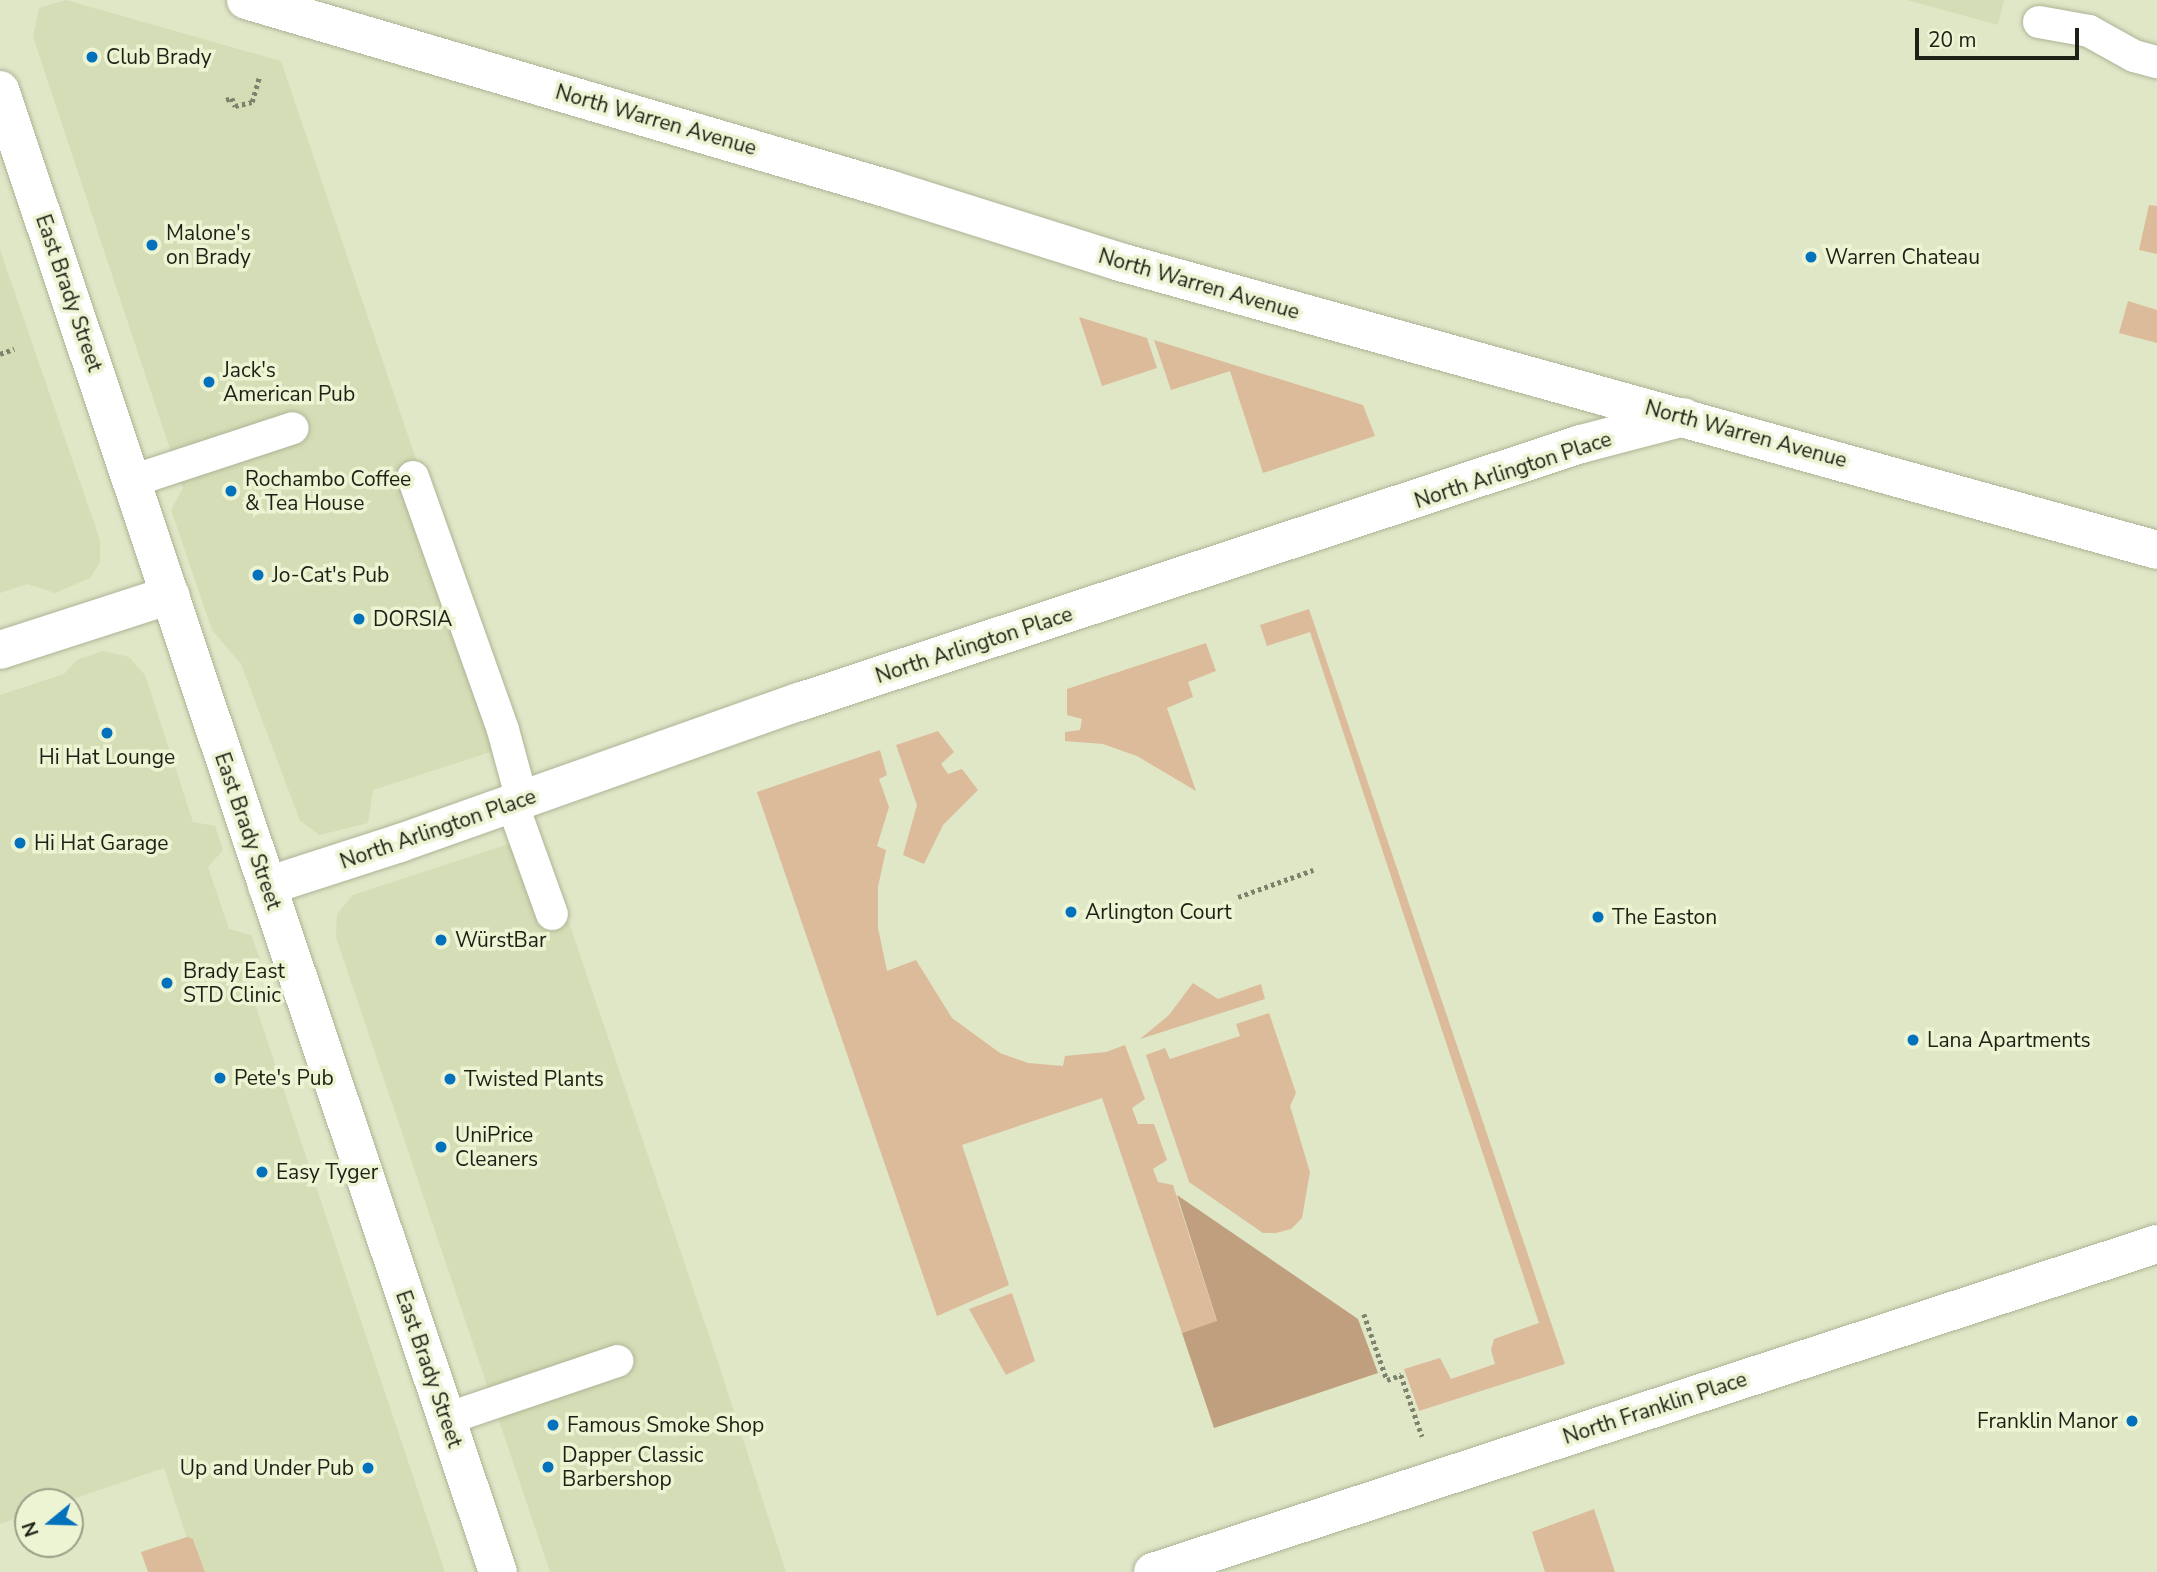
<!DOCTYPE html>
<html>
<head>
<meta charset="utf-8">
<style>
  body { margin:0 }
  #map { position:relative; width:2157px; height:1572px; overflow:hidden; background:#dfe7c7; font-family:"Nunito Sans",sans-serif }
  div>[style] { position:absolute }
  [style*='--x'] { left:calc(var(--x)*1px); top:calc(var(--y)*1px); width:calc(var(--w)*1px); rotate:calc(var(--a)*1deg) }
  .built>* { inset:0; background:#d4ddb6 }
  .green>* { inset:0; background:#dcbb9a }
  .forest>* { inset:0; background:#c09f7f }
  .path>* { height:4.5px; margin-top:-2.25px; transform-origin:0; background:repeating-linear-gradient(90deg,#7d826c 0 3.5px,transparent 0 7px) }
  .roads { filter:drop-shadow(0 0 2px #adb496) drop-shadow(0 0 2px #adb496) }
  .lane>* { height:32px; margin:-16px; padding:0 16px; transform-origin:16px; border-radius:16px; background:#fff }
  .street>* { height:38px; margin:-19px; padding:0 19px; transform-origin:19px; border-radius:19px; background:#fff }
  .secondary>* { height:38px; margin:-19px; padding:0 19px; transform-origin:19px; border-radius:19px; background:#fff }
  .dots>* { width:19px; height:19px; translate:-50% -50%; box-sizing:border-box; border:4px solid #ecf4d4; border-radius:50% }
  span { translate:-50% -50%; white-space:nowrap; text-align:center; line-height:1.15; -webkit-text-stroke:7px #ecf4d4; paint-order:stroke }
  .poi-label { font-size:21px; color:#1d2014 }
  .left { translate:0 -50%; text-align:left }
  .right { translate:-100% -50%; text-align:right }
  .street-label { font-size:21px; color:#1d2014 }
  .north { position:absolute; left:14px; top:1488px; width:70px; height:70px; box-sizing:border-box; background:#ecf4d4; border:2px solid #999f87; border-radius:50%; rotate:251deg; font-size:19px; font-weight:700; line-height:28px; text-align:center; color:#1d2014 }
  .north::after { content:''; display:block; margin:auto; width:24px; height:32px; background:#0371bc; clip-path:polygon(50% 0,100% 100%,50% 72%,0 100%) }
  .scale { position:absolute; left:1915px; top:28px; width:164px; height:32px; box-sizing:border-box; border:4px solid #1d2014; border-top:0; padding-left:9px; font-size:21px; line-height:24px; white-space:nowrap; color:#1d2014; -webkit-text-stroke:5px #ecf4d4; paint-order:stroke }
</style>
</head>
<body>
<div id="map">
  <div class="built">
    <i style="clip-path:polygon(66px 0,281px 61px,419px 468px,497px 750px,373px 790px,368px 823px,320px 835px,300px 821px,241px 664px,212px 630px,171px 510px,183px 488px,33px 37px,39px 8px)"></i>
    <i style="clip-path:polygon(1907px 0,2004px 0,1998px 25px)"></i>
    <i style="clip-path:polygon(0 250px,100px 540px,100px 562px,90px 578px,55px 593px,27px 584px,0 593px)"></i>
    <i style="clip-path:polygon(103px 651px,129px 657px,145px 675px,193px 822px,215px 826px,223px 850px,208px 867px,229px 929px,251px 935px,260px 959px,246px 977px,445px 1572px,205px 1572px,194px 1540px,188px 1541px,164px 1468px,64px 1502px,28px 1502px,28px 1514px,0 1524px,0 695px,64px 674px,77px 660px)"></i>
    <i style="clip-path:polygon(539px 834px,716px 1356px,786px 1572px,550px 1572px,336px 937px,337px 914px,353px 895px)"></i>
  </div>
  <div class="green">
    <i style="clip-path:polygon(2149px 205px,2157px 206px,2157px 254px,2139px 250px)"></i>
    <i style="clip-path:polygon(2128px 301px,2157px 310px,2157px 343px,2119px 333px)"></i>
    <i style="clip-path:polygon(1079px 317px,1147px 338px,1157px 368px,1102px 386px)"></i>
    <i style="clip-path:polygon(1154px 340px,1363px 405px,1375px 436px,1263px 473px,1230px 371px,1171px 390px)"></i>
    <i style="clip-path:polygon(1309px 609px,1565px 1364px,1419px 1411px,1404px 1369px,1440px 1358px,1451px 1379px,1495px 1364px,1491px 1350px,1494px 1339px,1539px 1323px,1310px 632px,1267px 646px,1260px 625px)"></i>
    <i style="clip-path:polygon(1206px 643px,1216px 671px,1188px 682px,1193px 697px,1167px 708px,1196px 791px,1137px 756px,1103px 744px,1065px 741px,1065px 732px,1080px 730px,1082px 719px,1067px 715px,1067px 689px)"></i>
    <i style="clip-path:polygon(938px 731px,954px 752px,941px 764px,948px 774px,962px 769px,978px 790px,943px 825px,924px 864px,903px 855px,917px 805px,896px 745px)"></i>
    <i style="clip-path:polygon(880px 750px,887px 775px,879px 779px,889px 807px,877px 846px,886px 850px,878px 887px,878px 928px,887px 971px,916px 960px,952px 1018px,1000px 1053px,1028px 1063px,1063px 1066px,1065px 1056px,1106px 1052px,1125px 1045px,1145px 1099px,1132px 1108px,1138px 1124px,1154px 1124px,1167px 1160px,1153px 1169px,1158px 1182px,1173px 1185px,1217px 1322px,1182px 1333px,1102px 1098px,962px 1145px,1009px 1285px,937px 1316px,757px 792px)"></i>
    <i style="clip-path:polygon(1193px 983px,1218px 999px,1261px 984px,1265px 999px,1140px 1039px,1169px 1015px)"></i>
    <i style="clip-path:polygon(1269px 1013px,1296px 1093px,1290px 1106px,1310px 1172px,1302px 1218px,1291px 1229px,1276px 1233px,1263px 1233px,1189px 1182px,1146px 1055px,1165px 1048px,1170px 1059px,1240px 1036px,1236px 1024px)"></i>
    <i style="clip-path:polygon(1012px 1293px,1035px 1361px,1006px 1375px,969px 1309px)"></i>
    <i style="clip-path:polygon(1594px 1509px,1615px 1572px,1545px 1572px,1532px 1532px)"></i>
    <i style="clip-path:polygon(187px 1537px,193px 1539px,205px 1572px,148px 1572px,141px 1552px)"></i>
  </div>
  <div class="forest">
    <i style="clip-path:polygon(1177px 1195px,1358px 1319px,1378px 1373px,1214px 1428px,1182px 1333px,1217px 1321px)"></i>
  </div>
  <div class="path">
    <i style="--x:226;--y:100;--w:6;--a:-18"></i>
    <i style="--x:232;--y:98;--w:9;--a:69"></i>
    <i style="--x:235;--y:106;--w:17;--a:-13"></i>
    <i style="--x:252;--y:102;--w:26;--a:-74"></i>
    <i style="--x:0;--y:354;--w:15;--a:-20"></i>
    <i style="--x:1238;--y:897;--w:80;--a:-19.8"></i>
    <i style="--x:1364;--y:1314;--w:70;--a:70.8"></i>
    <i style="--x:1387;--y:1380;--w:15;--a:-20"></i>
    <i style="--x:1401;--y:1375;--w:65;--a:71"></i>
  </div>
  <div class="roads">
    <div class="lane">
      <i style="--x:2039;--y:22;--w:51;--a:10.2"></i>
      <i style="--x:2089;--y:31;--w:51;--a:29.1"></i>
      <i style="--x:2134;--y:56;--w:24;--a:15"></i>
      <i style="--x:413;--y:477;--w:269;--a:70.4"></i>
      <i style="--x:503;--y:730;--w:73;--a:74.8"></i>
      <i style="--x:132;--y:481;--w:169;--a:-18.2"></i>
      <i style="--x:512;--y:803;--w:118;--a:70.2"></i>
      <i style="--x:446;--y:1419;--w:181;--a:-18.7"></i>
    </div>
    <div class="street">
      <i style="--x:246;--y:0;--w:673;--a:16.39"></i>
      <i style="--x:892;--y:190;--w:239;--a:17.5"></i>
      <i style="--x:1120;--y:262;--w:1076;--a:15.52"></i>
      <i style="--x:0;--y:650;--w:179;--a:-17.9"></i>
      <i style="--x:267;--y:886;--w:140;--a:-17.9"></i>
      <i style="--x:400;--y:843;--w:423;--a:-19.5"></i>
      <i style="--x:799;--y:702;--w:823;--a:-18.26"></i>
      <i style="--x:1581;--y:444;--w:106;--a:-14.7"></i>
      <i style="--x:1153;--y:1572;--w:1056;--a:-18.09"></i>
    </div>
    <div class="secondary">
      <i style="--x:0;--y:90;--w:1563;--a:71.43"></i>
    </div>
  </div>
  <div class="dots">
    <i style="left:92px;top:57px;background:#0371bc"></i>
    <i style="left:152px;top:245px;background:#0371bc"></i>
    <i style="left:1811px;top:257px;background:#0371bc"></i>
    <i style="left:209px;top:382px;background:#0371bc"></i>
    <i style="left:231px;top:491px;background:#0371bc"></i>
    <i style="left:258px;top:575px;background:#0371bc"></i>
    <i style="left:359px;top:619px;background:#0371bc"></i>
    <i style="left:107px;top:733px;background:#0371bc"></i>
    <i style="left:20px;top:843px;background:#0371bc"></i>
    <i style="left:1071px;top:912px;background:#0371bc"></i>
    <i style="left:1598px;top:917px;background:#0371bc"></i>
    <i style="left:441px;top:940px;background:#0371bc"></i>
    <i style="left:167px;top:983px;background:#0371bc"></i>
    <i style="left:1913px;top:1040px;background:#0371bc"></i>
    <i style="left:220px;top:1078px;background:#0371bc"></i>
    <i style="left:450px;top:1079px;background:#0371bc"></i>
    <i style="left:441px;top:1147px;background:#0371bc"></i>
    <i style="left:262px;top:1172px;background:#0371bc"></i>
    <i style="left:2132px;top:1421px;background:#0371bc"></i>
    <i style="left:553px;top:1425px;background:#0371bc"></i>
    <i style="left:548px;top:1467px;background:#0371bc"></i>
    <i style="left:368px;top:1468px;background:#0371bc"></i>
  </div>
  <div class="poi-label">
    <span class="left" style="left:106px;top:57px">Club Brady</span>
    <span class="left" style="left:166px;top:245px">Malone's<br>on Brady</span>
    <span class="left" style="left:1825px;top:257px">Warren Chateau</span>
    <span class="left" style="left:223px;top:382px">Jack's<br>American Pub</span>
    <span class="left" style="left:245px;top:491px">Rochambo Coffee<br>&amp; Tea House</span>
    <span class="left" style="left:272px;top:575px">Jo-Cat's Pub</span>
    <span class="left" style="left:373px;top:619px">DORSIA</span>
    <span style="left:107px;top:757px">Hi Hat Lounge</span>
    <span class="left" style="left:34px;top:843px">Hi Hat Garage</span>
    <span class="left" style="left:1085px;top:912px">Arlington Court</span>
    <span class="left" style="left:1612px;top:917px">The Easton</span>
    <span class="left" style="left:455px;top:940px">WürstBar</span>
    <span class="left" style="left:183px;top:983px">Brady East<br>STD Clinic</span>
    <span class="left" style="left:1927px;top:1040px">Lana Apartments</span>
    <span class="left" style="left:234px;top:1078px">Pete's Pub</span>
    <span class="left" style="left:464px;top:1079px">Twisted Plants</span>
    <span class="left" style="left:455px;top:1147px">UniPrice<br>Cleaners</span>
    <span class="left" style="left:276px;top:1172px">Easy Tyger</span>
    <span class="right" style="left:2118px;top:1421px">Franklin Manor</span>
    <span class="left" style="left:567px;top:1425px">Famous Smoke Shop</span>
    <span class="left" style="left:562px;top:1467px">Dapper Classic<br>Barbershop</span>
    <span class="right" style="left:354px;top:1468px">Up and Under Pub</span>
  </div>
  <div class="street-label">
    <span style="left:656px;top:120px;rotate:16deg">North Warren Avenue</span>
    <span style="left:1199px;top:284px;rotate:16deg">North Warren Avenue</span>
    <span style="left:69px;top:293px;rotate:71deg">East Brady Street</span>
    <span style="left:1746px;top:434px;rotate:15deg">North Warren Avenue</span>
    <span style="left:1513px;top:470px;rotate:-18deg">North Arlington Place</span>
    <span style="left:974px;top:645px;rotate:-18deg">North Arlington Place</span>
    <span style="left:438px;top:829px;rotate:-19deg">North Arlington Place</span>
    <span style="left:248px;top:831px;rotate:71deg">East Brady Street</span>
    <span style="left:429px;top:1369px;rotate:71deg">East Brady Street</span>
    <span style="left:1655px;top:1408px;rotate:-18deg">North Franklin Place</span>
  </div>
  <div class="north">N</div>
  <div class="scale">20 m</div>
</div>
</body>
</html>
